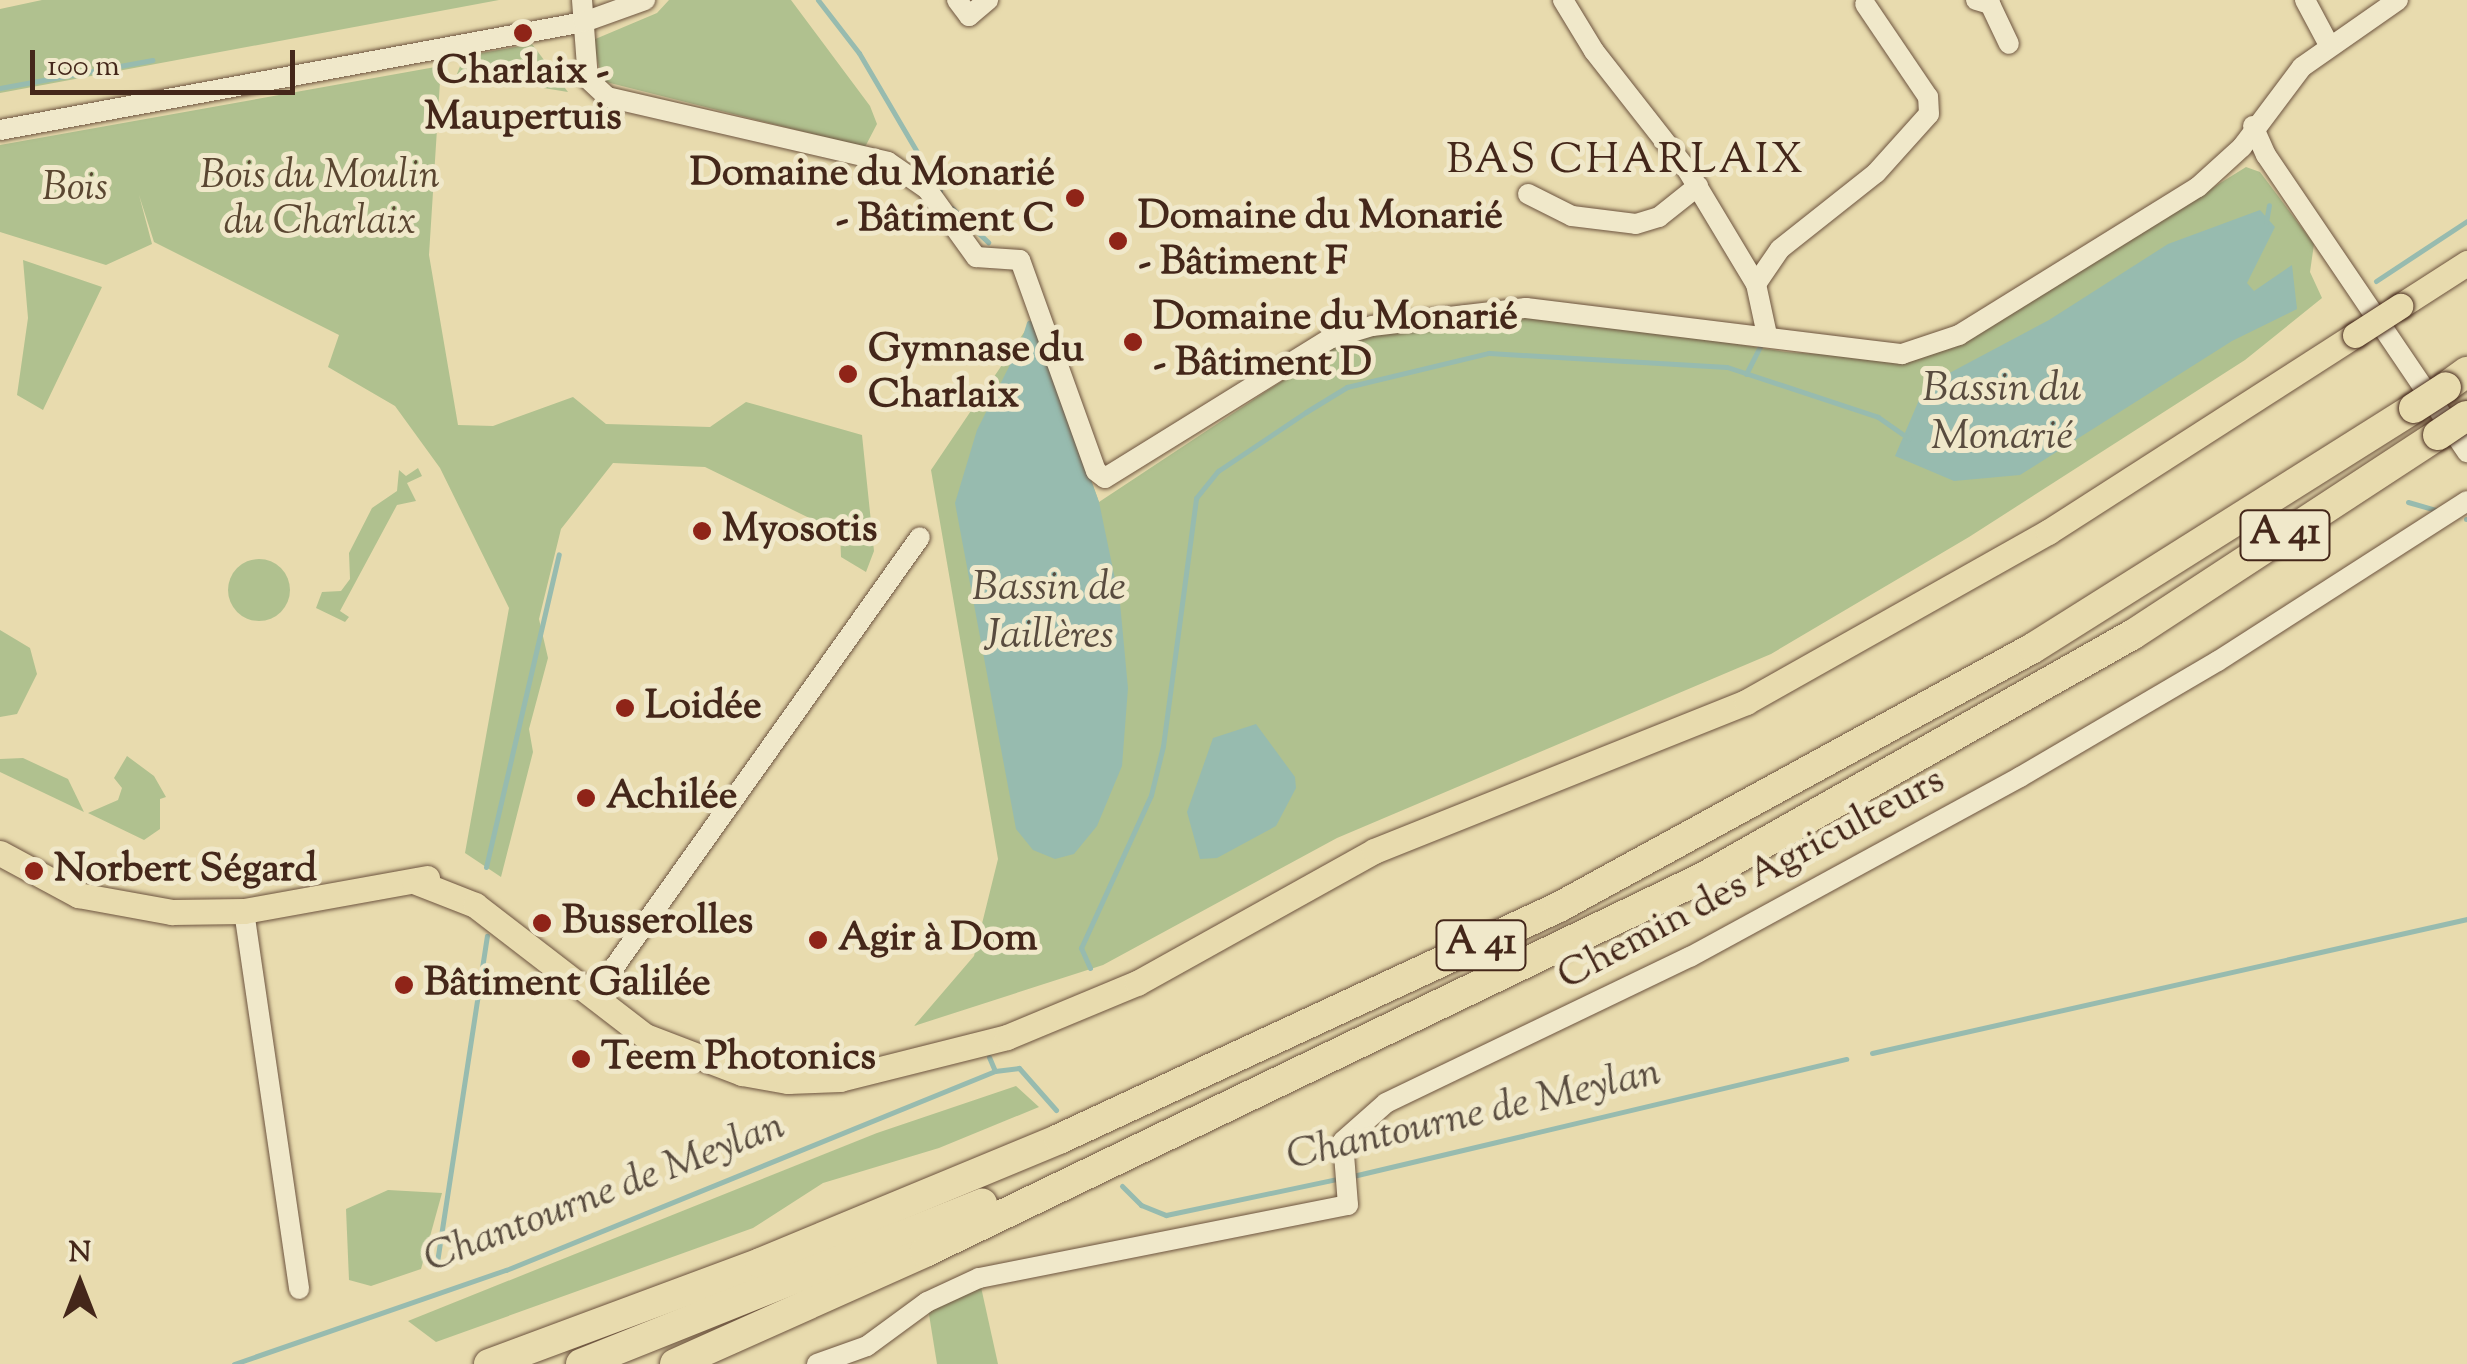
<!DOCTYPE html>
<html>
<head>
<meta charset="utf-8">
<style>
  body { margin:0 }
  #map { position:relative; width:2467px; height:1364px; overflow:hidden; background:#e8dbae; font-family:"Sorts Mill Goudy",serif }
  div>[style] { position:absolute }
  [style*='--x'] { left:calc(var(--x)*1px); top:calc(var(--y)*1px); width:calc(var(--w)*1px); rotate:calc(var(--a)*1deg) }
  .green>* { inset:0; background:#b0c18f }
  .round { border-radius:50% }
  .water>* { inset:0; background:#97bbaf }
  .stream>* { height:5px; margin:-2.5px; padding:0 2.5px; transform-origin:2.5px; border-radius:2.5px; background:#97bbaf }
  .roads { filter:drop-shadow(0 0 2px #6d543f) drop-shadow(0 0 2px #6d543f) }
  .minor>* { height:20px; margin:-10px; padding:0 10px; transform-origin:10px; border-radius:10px; background:#f0e8ca }
  .major>* { height:25px; margin:-12.5px; padding:0 12.5px; transform-origin:12.5px; border-radius:12.5px; background:#e8dbae }
  .highway>* { height:30px; margin:-15px; padding:0 15px; transform-origin:15px; border-radius:15px; background:#e8dbae }
  .bridges { filter:drop-shadow(0 0 2px #44271a) drop-shadow(0 0 2px #44271a) }
  .major-bridge>* { height:25px; margin:-12.5px; padding:0 12.5px; transform-origin:12.5px; border-radius:12.5px; background:#e8dbae }
  .highway-bridge>* { height:30px; margin:-15px; padding:0 15px; transform-origin:15px; border-radius:15px; background:#e8dbae }
  .dots>* { width:28px; height:28px; translate:-50% -50%; box-sizing:border-box; border:5px solid #f0e8ca; border-radius:50% }
  span { translate:-50% -50%; white-space:nowrap; text-align:center; line-height:1.15; -webkit-text-stroke:10px #f0e8ca; paint-order:stroke }
  .shield-label span { padding:2px 8px; background:#f0e8ca; border:2px solid; border-radius:8px; -webkit-text-stroke-width:0 }
  .shield-label { font-size:38px; color:#44271a; font-weight:700 }
  .poi-label { font-size:40px; color:#44271a; font-weight:700 }
  .right { translate:-100% -50%; text-align:right }
  .left { translate:0 -50%; text-align:left }
  .park-label { font-size:40px; color:#5a4631; font-style:italic }
  .street-label { font-size:40px; color:#44271a }
  .neighbourhood-label { font-size:42px; color:#44271a; letter-spacing:2.5px }
  .water-label { font-size:42px; color:#594c3f; font-style:italic }
  .north { position:absolute; left:30px; top:1234px; width:100px; height:100px; -webkit-text-stroke:8px #f0e8ca; paint-order:stroke; rotate:0deg; font-size:28px; font-weight:700; line-height:40px; text-align:center; color:#44271a }
  .north::after { content:''; display:block; margin:auto; width:35px; height:45px; background:#44271a; clip-path:polygon(50% 0,100% 100%,50% 72%,0 100%) }
  .scale { position:absolute; left:30px; top:50px; width:265px; height:45px; box-sizing:border-box; border:5px solid #44271a; border-top:0; padding-left:12px; font-size:30px; line-height:35px; white-space:nowrap; color:#44271a; -webkit-text-stroke:8px #f0e8ca; paint-order:stroke }
</style>
</head>
<body>
<div id="map">
  <div class="green">
    <i style="clip-path:polygon(42px 0,499px 0,0 93px,0 9px)"></i>
    <i style="clip-path:polygon(669px 0,791px 0,870px 106px,877px 124px,865px 147px,602px 81px,593px 40px,657px 13px)"></i>
    <i style="clip-path:polygon(532px 44px,568px 92px,457px 74px,464px 56px)"></i>
    <i style="clip-path:polygon(441px 66px,429px 255px,458px 425px,493px 426px,573px 397px,606px 424px,710px 427px,746px 402px,862px 435px,874px 551px,866px 572px,841px 557px,840px 533px,705px 467px,613px 463px,561px 529px,539px 619px,548px 658px,529px 729px,533px 752px,501px 877px,465px 853px,509px 608px,440px 468px,395px 406px,328px 367px,339px 335px,154px 242px,139px 195px,152px 244px,106px 265px,0 232px,0 145px)"></i>
    <i style="clip-path:polygon(2246px 167px,2260px 172px,2314px 244px,2310px 272px,2322px 298px,2245px 360px,1969px 537px,1771px 654px,1337px 838px,1103px 965px,914px 1026px,974px 956px,998px 859px,931px 470px,1033px 319px,1099px 502px,1347px 338px,1541px 313px,1786px 352px,1915px 360px,1983px 331px)"></i>
    <i style="clip-path:polygon(23px 260px,102px 287px,43px 410px,17px 395px,28px 318px)"></i>
    <i style="clip-path:polygon(418px 468px,422px 476px,407px 483px,416px 501px,397px 505px,340px 611px,349px 617px,345px 622px,316px 608px,322px 592px,341px 591px,350px 579px,349px 553px,372px 508px,397px 491px,399px 470px,406px 476px)"></i>
    <i class="round" style="left:228px;top:559px;width:62px;height:62px"></i>
    <i style="clip-path:polygon(0 630px,30px 648px,37px 674px,17px 714px,0 717px)"></i>
    <i style="clip-path:polygon(127px 756px,154px 776px,166px 797px,160px 799px,160px 829px,144px 840px,88px 813px,118px 800px,122px 788px,114px 778px)"></i>
    <i style="clip-path:polygon(23px 758px,68px 779px,84px 812px,0 772px,0 759px)"></i>
    <i style="clip-path:polygon(1016px 1086px,1039px 1107px,939px 1148px,823px 1183px,753px 1228px,436px 1342px,408px 1321px,877px 1133px)"></i>
    <i style="clip-path:polygon(388px 1190px,442px 1193px,421px 1269px,371px 1286px,349px 1280px,346px 1209px)"></i>
    <i style="clip-path:polygon(979px 1278px,998px 1364px,937px 1364px,927px 1302px)"></i>
  </div>
  <div class="water">
    <i style="clip-path:polygon(2260px 210px,2275px 227px,2247px 283px,2254px 291px,2292px 265px,2297px 309px,2232px 341px,2020px 475px,1954px 481px,1895px 456px,1925px 386px,2049px 320px,2168px 244px)"></i>
    <i style="clip-path:polygon(1033px 319px,1099px 502px,1120px 603px,1128px 688px,1122px 766px,1097px 826px,1074px 854px,1055px 859px,1033px 850px,1016px 829px,955px 503px,977px 430px)"></i>
    <i style="clip-path:polygon(1256px 724px,1295px 777px,1296px 788px,1276px 826px,1217px 858px,1200px 859px,1187px 812px,1213px 738px)"></i>
  </div>
  <div class="stream">
    <i style="--x:818;--y:0;--w:67;--a:52.3"></i>
    <i style="--x:859;--y:53;--w:160;--a:59.6"></i>
    <i style="--x:0;--y:88;--w:155;--a:-10.4"></i>
    <i style="--x:952;--y:208;--w:50;--a:43.4"></i>
    <i style="--x:2266;--y:222;--w:17;--a:-80"></i>
    <i style="--x:2376;--y:281;--w:109;--a:-33.4"></i>
    <i style="--x:1024;--y:339;--w:17;--a:-73"></i>
    <i style="--x:1746;--y:374;--w:34;--a:-63"></i>
    <i style="--x:2408;--y:502;--w:32;--a:16"></i>
    <i style="--x:2466;--y:519;--w:1;--a:0"></i>
    <i style="--x:486;--y:867;--w:321;--a:-76.9"></i>
    <i style="--x:1090;--y:968;--w:22;--a:-114"></i>
    <i style="--x:1081;--y:948;--w:168;--a:-65.4"></i>
    <i style="--x:1151;--y:795;--w:50;--a:-76.2"></i>
    <i style="--x:1163;--y:746;--w:250;--a:-82.4"></i>
    <i style="--x:1196;--y:498;--w:35;--a:-51"></i>
    <i style="--x:1218;--y:471;--w:106;--a:-33.8"></i>
    <i style="--x:1306;--y:412;--w:48;--a:-31.4"></i>
    <i style="--x:1347;--y:387;--w:146;--a:-13.5"></i>
    <i style="--x:1489;--y:353;--w:238;--a:3.4"></i>
    <i style="--x:1727;--y:367;--w:159;--a:18.3"></i>
    <i style="--x:1878;--y:417;--w:38;--a:35"></i>
    <i style="--x:1872;--y:1053;--w:610;--a:-12.69"></i>
    <i style="--x:989;--y:1057;--w:15;--a:67"></i>
    <i style="--x:1353;--y:1176;--w:507;--a:-13.35"></i>
    <i style="--x:1122;--y:1186;--w:27;--a:45"></i>
    <i style="--x:1141;--y:1205;--w:27;--a:22"></i>
    <i style="--x:1166;--y:1215;--w:180;--a:-11.9"></i>
    <i style="--x:437;--y:1262;--w:330;--a:-81.3"></i>
    <i style="--x:234;--y:1364;--w:288;--a:-19.1"></i>
    <i style="--x:506;--y:1270;--w:528;--a:-22.14"></i>
    <i style="--x:995;--y:1071;--w:24;--a:-7"></i>
    <i style="--x:1019;--y:1068;--w:56;--a:48.6"></i>
  </div>
  <div class="roads">
    <div class="minor">
      <i style="--x:582;--y:0;--w:79;--a:85.7"></i>
      <i style="--x:588;--y:79;--w:26;--a:43"></i>
      <i style="--x:607;--y:97;--w:288;--a:13"></i>
      <i style="--x:888;--y:162;--w:47;--a:34.7"></i>
      <i style="--x:927;--y:189;--w:84;--a:54.2"></i>
      <i style="--x:976;--y:257;--w:44;--a:3.9"></i>
      <i style="--x:1020;--y:260;--w:224;--a:70.2"></i>
      <i style="--x:1096;--y:471;--w:11;--a:38"></i>
      <i style="--x:1105;--y:478;--w:264;--a:-31.8"></i>
      <i style="--x:1329;--y:339;--w:45;--a:-16.8"></i>
      <i style="--x:1372;--y:326;--w:155;--a:-6.7"></i>
      <i style="--x:1526;--y:308;--w:379;--a:7"></i>
      <i style="--x:1902;--y:354;--w:60;--a:-18.4"></i>
      <i style="--x:1959;--y:335;--w:281;--a:-31.8"></i>
      <i style="--x:2198;--y:187;--w:59;--a:-42.3"></i>
      <i style="--x:2242;--y:147;--w:100;--a:-53.1"></i>
      <i style="--x:2302;--y:67;--w:117;--a:-34.9"></i>
      <i style="--x:957;--y:0;--w:20;--a:53"></i>
      <i style="--x:969;--y:16;--w:25;--a:-40"></i>
      <i style="--x:1563;--y:0;--w:60;--a:58.7"></i>
      <i style="--x:1594;--y:51;--w:152;--a:51.9"></i>
      <i style="--x:1688;--y:171;--w:132;--a:59"></i>
      <i style="--x:1756;--y:284;--w:52;--a:77.8"></i>
      <i style="--x:1976;--y:0;--w:15;--a:16"></i>
      <i style="--x:1990;--y:4;--w:44;--a:64.6"></i>
      <i style="--x:2305;--y:0;--w:51;--a:61.9"></i>
      <i style="--x:2253;--y:126;--w:32;--a:66"></i>
      <i style="--x:2266;--y:155;--w:359;--a:55.9"></i>
      <i style="--x:0;--y:130;--w:594;--a:-10.48"></i>
      <i style="--x:584;--y:22;--w:65;--a:-19.8"></i>
      <i style="--x:1528;--y:194;--w:49;--a:26.6"></i>
      <i style="--x:1572;--y:216;--w:64;--a:7.1"></i>
      <i style="--x:1636;--y:224;--w:24;--a:-17"></i>
      <i style="--x:1659;--y:217;--w:50;--a:-38.5"></i>
      <i style="--x:1756;--y:284;--w:42;--a:-55.6"></i>
      <i style="--x:1780;--y:249;--w:122;--a:-38.4"></i>
      <i style="--x:1876;--y:173;--w:79;--a:-48.1"></i>
      <i style="--x:1929;--y:114;--w:17;--a:-93"></i>
      <i style="--x:1928;--y:97;--w:112;--a:-124.1"></i>
      <i style="--x:244;--y:911;--w:382;--a:81.7"></i>
      <i style="--x:593;--y:997;--w:564;--a:-54.59"></i>
      <i style="--x:817;--y:1364;--w:53;--a:-19.8"></i>
      <i style="--x:867;--y:1346;--w:74;--a:-36.3"></i>
      <i style="--x:927;--y:1302;--w:57;--a:-24.8"></i>
      <i style="--x:979;--y:1278;--w:376;--a:-11.2"></i>
      <i style="--x:1348;--y:1205;--w:64;--a:-94.5"></i>
      <i style="--x:1343;--y:1141;--w:57;--a:-41.5"></i>
      <i style="--x:1386;--y:1103;--w:337;--a:-25.7"></i>
      <i style="--x:1690;--y:957;--w:376;--a:-28.6"></i>
      <i style="--x:2020;--y:777;--w:229;--a:-30.4"></i>
      <i style="--x:2218;--y:661;--w:296;--a:-32.7"></i>
    </div>
    <div class="major">
      <i style="--x:2400;--y:306;--w:80;--a:-32.7"></i>
      <i style="--x:0;--y:853;--w:89;--a:28.3"></i>
      <i style="--x:78;--y:895;--w:96;--a:10.3"></i>
      <i style="--x:172;--y:912;--w:72;--a:-0.8"></i>
      <i style="--x:244;--y:911;--w:186;--a:-10.2"></i>
      <i style="--x:414;--y:881;--w:66;--a:21.5"></i>
      <i style="--x:475;--y:905;--w:215;--a:37.6"></i>
      <i style="--x:645;--y:1036;--w:104;--a:20.9"></i>
      <i style="--x:742;--y:1073;--w:47;--a:9.9"></i>
      <i style="--x:788;--y:1081;--w:52;--a:-2.2"></i>
      <i style="--x:840;--y:1079;--w:172;--a:-14.1"></i>
      <i style="--x:1007;--y:1037;--w:141;--a:-22.6"></i>
      <i style="--x:1137;--y:983;--w:271;--a:-29.1"></i>
      <i style="--x:1374;--y:851;--w:401;--a:-21.8"></i>
      <i style="--x:1746;--y:702;--w:347;--a:-29.4"></i>
      <i style="--x:2048;--y:532;--w:365;--a:-32.7"></i>
    </div>
    <div class="highway">
      <i style="--x:2446;--y:387;--w:26;--a:-36"></i>
      <i style="--x:489;--y:1364;--w:289;--a:-20.4"></i>
      <i style="--x:760;--y:1263;--w:324;--a:-22.5"></i>
      <i style="--x:1059;--y:1139;--w:551;--a:-24.89"></i>
      <i style="--x:1559;--y:907;--w:540;--a:-28.65"></i>
      <i style="--x:2033;--y:648;--w:450;--a:-32.2"></i>
      <i style="--x:581;--y:1364;--w:432;--a:-21.8"></i>
      <i style="--x:675;--y:1364;--w:274;--a:-24.1"></i>
      <i style="--x:925;--y:1252;--w:865;--a:-25.71"></i>
      <i style="--x:1704;--y:877;--w:492;--a:-29.5"></i>
      <i style="--x:2132;--y:635;--w:366;--a:-33.2"></i>
    </div>
  </div>
  <div class="bridges">
    <div class="major-bridge">
      <i style="--x:2355;--y:335;--w:54;--a:-32.8"></i>
    </div>
    <div class="highway-bridge">
      <i style="--x:2414;--y:408;--w:38;--a:-33"></i>
      <i style="--x:2438;--y:435;--w:34;--a:-34"></i>
    </div>
  </div>
  <div class="dots">
    <i style="left:523px;top:33px;background:#8f2418"></i>
    <i style="left:1075px;top:198px;background:#8f2418"></i>
    <i style="left:1118px;top:241px;background:#8f2418"></i>
    <i style="left:1133px;top:342px;background:#8f2418"></i>
    <i style="left:848px;top:374px;background:#8f2418"></i>
    <i style="left:702px;top:531px;background:#8f2418"></i>
    <i style="left:625px;top:708px;background:#8f2418"></i>
    <i style="left:586px;top:798px;background:#8f2418"></i>
    <i style="left:34px;top:871px;background:#8f2418"></i>
    <i style="left:542px;top:923px;background:#8f2418"></i>
    <i style="left:818px;top:940px;background:#8f2418"></i>
    <i style="left:404px;top:985px;background:#8f2418"></i>
    <i style="left:581px;top:1059px;background:#8f2418"></i>
  </div>
  <div class="shield-label">
    <span style="left:2285px;top:535px">A 41</span>
    <span style="left:1481px;top:945px">A 41</span>
  </div>
  <div class="poi-label">
    <span style="left:523px;top:96px">Charlaix -<br>Maupertuis</span>
    <span class="right" style="left:1055px;top:198px">Domaine du Monarié<br>- Bâtiment C</span>
    <span class="left" style="left:1138px;top:241px">Domaine du Monarié<br>- Bâtiment F</span>
    <span class="left" style="left:1153px;top:342px">Domaine du Monarié<br>- Bâtiment D</span>
    <span class="left" style="left:868px;top:374px">Gymnase du<br>Charlaix</span>
    <span class="left" style="left:722px;top:531px">Myosotis</span>
    <span class="left" style="left:645px;top:708px">Loidée</span>
    <span class="left" style="left:606px;top:798px">Achilée</span>
    <span class="left" style="left:54px;top:871px">Norbert Ségard</span>
    <span class="left" style="left:562px;top:923px">Busserolles</span>
    <span class="left" style="left:838px;top:940px">Agir à Dom</span>
    <span class="left" style="left:424px;top:985px">Bâtiment Galilée</span>
    <span class="left" style="left:601px;top:1059px">Teem Photonics</span>
  </div>
  <div class="park-label">
    <span style="left:320px;top:201px">Bois du Moulin<br>du Charlaix</span>
    <span style="left:75px;top:190px">Bois</span>
  </div>
  <div class="street-label">
    <span style="left:1752px;top:880px;rotate:-28deg">Chemin des Agriculteurs</span>
  </div>
  <div class="neighbourhood-label">
    <span style="left:1626px;top:162px">BAS CHARLAIX</span>
  </div>
  <div class="water-label">
    <span style="left:2002px;top:414px">Bassin du<br>Monarié</span>
    <span style="left:1049px;top:613px">Bassin de<br>Jaillères</span>
    <span style="left:1474px;top:1116px;rotate:-13deg">Chantourne de Meylan</span>
    <span style="left:605px;top:1194px;rotate:-21deg">Chantourne de Meylan</span>
  </div>
  <div class="north">N</div>
  <div class="scale">100 m</div>
</div>
</body>
</html>
